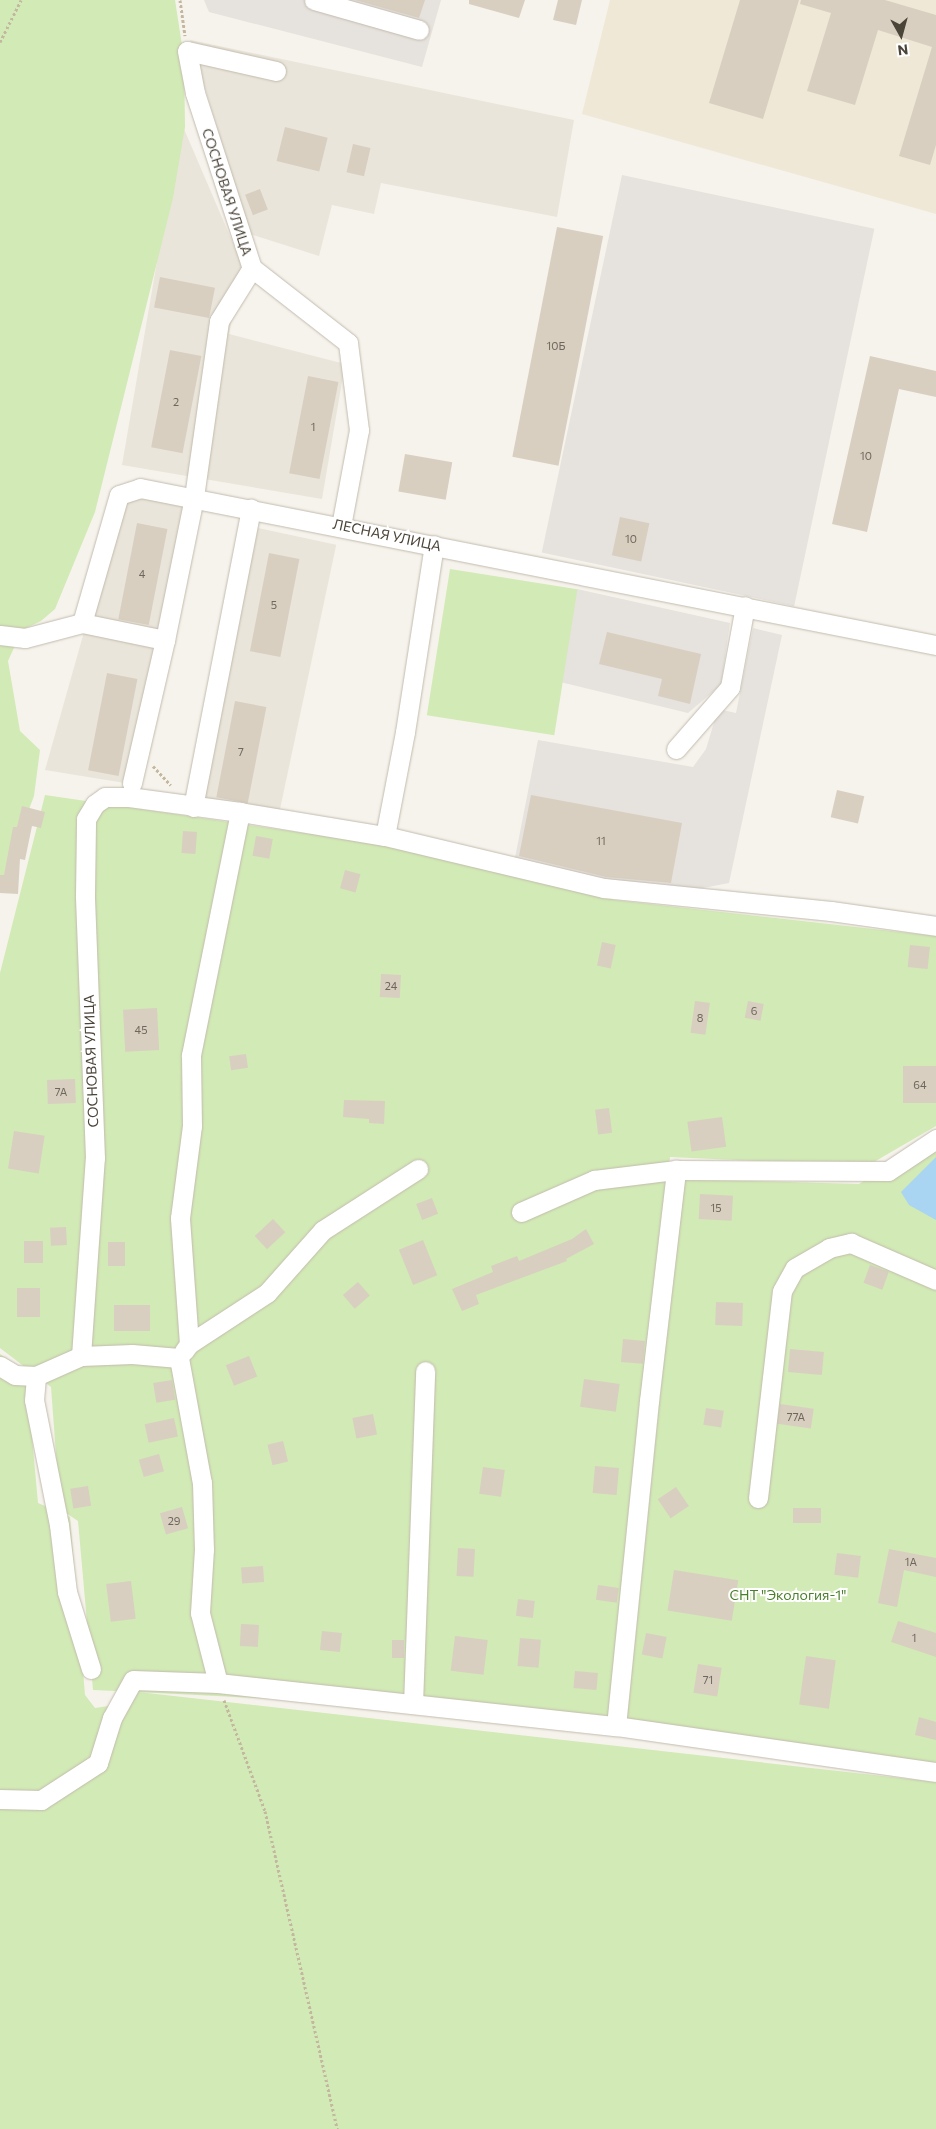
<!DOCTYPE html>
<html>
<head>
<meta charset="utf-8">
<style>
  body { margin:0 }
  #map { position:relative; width:936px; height:2129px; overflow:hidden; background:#f6f3ec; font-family:Commissioner,sans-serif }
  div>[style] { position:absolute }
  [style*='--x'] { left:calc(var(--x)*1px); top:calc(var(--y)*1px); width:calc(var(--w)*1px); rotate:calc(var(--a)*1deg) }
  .residential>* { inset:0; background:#eae5da; transform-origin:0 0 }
  .industrial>* { inset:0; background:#e6e2dd; transform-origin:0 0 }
  .education>* { inset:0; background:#efe8d6 }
  .green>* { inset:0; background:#d2eab5; transform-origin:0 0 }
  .water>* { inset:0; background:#a9d4f2 }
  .building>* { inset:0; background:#d8cfc1; transform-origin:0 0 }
  .path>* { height:3px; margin-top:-1.5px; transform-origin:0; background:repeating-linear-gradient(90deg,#c4b79f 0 2.5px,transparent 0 5px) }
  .roads { filter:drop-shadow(0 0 1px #c2bbae) drop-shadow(0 0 1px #c2bbae) }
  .minor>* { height:19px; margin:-9.5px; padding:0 9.5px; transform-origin:9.5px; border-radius:9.5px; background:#fff }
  span { translate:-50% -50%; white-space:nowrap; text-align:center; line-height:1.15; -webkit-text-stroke:4px #fff; paint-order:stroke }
  .number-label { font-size:11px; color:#6e675b }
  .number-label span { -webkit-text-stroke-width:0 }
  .street-label { font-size:14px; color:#4b4439 }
  .park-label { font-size:14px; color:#4a7f2a }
  .north { position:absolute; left:876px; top:10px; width:50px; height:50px; -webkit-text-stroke:4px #fff; paint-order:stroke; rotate:173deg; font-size:14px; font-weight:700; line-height:20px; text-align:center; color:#4b4439 }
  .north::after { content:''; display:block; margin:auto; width:18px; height:22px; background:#4b4439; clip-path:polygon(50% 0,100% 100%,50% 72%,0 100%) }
</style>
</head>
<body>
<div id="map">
  <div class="residential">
    <i style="clip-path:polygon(190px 40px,574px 120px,557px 217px,381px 183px,374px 214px,332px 205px,319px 256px,250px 234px)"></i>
    <i style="clip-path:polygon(181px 122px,242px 264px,229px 334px,345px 364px,322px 499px,122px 465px)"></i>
    <i style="clip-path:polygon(136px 494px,185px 501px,125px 783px,45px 770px,121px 501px)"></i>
    <i style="left:258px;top:528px;width:80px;height:275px;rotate:12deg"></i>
  </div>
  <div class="industrial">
    <i style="clip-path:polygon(204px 0,441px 0,422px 67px,209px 12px)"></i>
    <i style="left:622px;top:175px;width:258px;height:386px;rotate:12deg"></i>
    <i style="clip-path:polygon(577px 589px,730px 623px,721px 685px,688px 713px,556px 681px)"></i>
    <i style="clip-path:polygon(753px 628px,782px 635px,729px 883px,672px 894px,514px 863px,538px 740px,693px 767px,706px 749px,718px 709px,736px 713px)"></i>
  </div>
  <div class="education">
    <i style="clip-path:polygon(610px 0,936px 0,936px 214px,582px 114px)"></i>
  </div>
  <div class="green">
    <i style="clip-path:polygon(0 0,175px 0,184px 58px,185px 127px,173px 198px,95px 512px,55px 609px,41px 621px,22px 630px,8px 661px,20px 731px,40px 750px,34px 796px,0 886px)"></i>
    <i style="left:450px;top:569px;width:129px;height:148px;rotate:9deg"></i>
    <i style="clip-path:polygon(45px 795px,406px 848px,615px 900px,936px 936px,936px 1126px,867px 1166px,670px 1157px,609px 1716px,138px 1692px,936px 1782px,936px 2129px,0 2129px,0 1354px,26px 1371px,38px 1503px,70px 1517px,85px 1695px,95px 1708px,122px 1704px,136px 1692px,93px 1690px,78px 1521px,60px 1509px,51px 1387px,0 1348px,0 973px)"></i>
    <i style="clip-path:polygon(936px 1134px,936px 1774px,627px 1719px,682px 1179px,859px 1184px)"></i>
  </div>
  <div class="water">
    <i style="clip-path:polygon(936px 1157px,936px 1220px,909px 1205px,901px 1192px)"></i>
  </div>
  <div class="building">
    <i style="clip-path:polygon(355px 0,425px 0,419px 18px)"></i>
    <i style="clip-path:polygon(469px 0,525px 0,519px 18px,469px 4px)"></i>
    <i style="clip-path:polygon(558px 0,582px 0,576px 25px,553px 20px)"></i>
    <i style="clip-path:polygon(740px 0,799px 0,763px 119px,709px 103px)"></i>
    <i style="clip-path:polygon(801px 0,885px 0,936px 15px,936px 145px,930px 165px,899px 156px,932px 47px,878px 30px,855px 105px,807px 91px,831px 13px,800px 4px)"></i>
    <i style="left:285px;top:127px;width:44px;height:35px;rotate:14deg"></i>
    <i style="left:353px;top:144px;width:18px;height:29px;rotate:13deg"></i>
    <i style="left:260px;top:189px;width:22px;height:16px;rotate:69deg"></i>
    <i style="left:557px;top:227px;width:47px;height:234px;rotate:11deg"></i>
    <i style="left:160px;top:277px;width:56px;height:31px;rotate:11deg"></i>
    <i style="left:170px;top:350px;width:32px;height:99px;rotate:11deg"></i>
    <i style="clip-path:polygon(870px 356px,936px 371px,936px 397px,899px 389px,867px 532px,832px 524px)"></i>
    <i style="left:308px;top:376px;width:31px;height:99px;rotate:11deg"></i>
    <i style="left:405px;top:454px;width:48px;height:38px;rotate:10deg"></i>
    <i style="left:620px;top:517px;width:30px;height:39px;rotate:12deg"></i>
    <i style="left:137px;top:523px;width:31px;height:98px;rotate:11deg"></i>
    <i style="left:269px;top:553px;width:31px;height:100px;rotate:11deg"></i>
    <i style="clip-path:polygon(607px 632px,701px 654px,690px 704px,658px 696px,662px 679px,599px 664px)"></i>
    <i style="left:107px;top:673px;width:31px;height:99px;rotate:11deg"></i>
    <i style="left:235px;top:701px;width:32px;height:98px;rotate:11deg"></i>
    <i style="left:837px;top:790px;width:28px;height:28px;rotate:13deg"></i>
    <i style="clip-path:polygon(531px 795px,682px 823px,671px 883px,606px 877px,519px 856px)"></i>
    <i style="clip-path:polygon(22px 806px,45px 812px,41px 828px,32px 826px,25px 860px,20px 859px,18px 894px,0 893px,0 875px,4px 875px,13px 827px,17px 827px)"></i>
    <i style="left:183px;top:831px;width:14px;height:22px;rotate:4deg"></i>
    <i style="left:256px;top:836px;width:17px;height:20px;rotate:10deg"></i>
    <i style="left:345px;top:870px;width:16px;height:19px;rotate:15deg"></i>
    <i style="left:602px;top:942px;width:14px;height:24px;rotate:12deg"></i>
    <i style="left:910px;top:945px;width:20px;height:22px;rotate:6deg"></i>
    <i style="left:381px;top:974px;width:20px;height:23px;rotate:3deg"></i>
    <i style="left:695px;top:1001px;width:15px;height:32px;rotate:8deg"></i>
    <i style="left:748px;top:1001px;width:16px;height:17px;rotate:11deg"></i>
    <i style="left:157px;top:1008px;width:42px;height:34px;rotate:87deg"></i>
    <i style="left:246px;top:1054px;width:14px;height:17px;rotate:82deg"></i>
    <i style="left:903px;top:1066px;width:33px;height:37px"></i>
    <i style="left:75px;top:1079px;width:24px;height:28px;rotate:88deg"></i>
    <i style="clip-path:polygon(344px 1100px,385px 1101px,384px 1124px,369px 1123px,369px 1119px,343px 1117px)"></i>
    <i style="left:609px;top:1108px;width:25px;height:14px;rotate:83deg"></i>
    <i style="left:722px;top:1117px;width:30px;height:35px;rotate:82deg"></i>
    <i style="left:14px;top:1131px;width:31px;height:38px;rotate:9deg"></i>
    <i style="left:700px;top:1194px;width:33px;height:25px;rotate:3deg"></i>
    <i style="left:432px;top:1198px;width:17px;height:17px;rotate:69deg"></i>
    <i style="left:273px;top:1219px;width:18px;height:25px;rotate:47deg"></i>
    <i style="left:66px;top:1227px;width:18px;height:16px;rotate:87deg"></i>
    <i style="clip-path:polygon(586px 1229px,594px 1244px,566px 1259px,567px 1261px,476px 1295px,479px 1304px,462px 1311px,452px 1289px,493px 1272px,491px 1266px,517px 1256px,519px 1261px,572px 1239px)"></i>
    <i style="left:423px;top:1240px;width:38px;height:26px;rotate:68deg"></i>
    <i style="left:24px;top:1241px;width:19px;height:22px"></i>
    <i style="left:108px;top:1242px;width:17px;height:24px"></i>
    <i style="left:870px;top:1265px;width:20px;height:19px;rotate:20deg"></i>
    <i style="left:358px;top:1282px;width:18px;height:20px;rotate:49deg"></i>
    <i style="left:17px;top:1288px;width:23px;height:29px"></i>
    <i style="left:716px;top:1302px;width:27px;height:23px;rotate:2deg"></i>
    <i style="left:114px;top:1305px;width:36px;height:26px"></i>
    <i style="left:623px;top:1339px;width:22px;height:23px;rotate:5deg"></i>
    <i style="left:790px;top:1349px;width:34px;height:23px;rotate:5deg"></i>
    <i style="left:249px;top:1356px;width:22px;height:25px;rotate:68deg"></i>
    <i style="left:584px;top:1379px;width:36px;height:28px;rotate:8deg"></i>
    <i style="left:172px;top:1380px;width:20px;height:19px;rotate:81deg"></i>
    <i style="left:780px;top:1404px;width:34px;height:20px;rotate:8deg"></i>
    <i style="left:706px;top:1408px;width:18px;height:17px;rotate:9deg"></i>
    <i style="left:373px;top:1414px;width:21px;height:21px;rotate:79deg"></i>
    <i style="left:174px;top:1418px;width:19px;height:30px;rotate:78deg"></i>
    <i style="left:283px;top:1441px;width:21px;height:16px;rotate:76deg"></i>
    <i style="left:159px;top:1454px;width:18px;height:21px;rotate:74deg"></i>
    <i style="left:595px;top:1466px;width:24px;height:27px;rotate:5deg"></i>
    <i style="left:483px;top:1467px;width:22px;height:27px;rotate:8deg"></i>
    <i style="left:88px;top:1486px;width:20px;height:18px;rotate:81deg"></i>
    <i style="left:676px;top:1487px;width:23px;height:22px;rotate:56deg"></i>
    <i style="left:182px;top:1507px;width:22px;height:23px;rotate:74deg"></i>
    <i style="left:793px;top:1508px;width:28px;height:15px"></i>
    <i style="left:458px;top:1548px;width:17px;height:28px;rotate:3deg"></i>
    <i style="clip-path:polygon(889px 1549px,936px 1558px,936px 1577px,904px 1570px,897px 1607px,878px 1603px)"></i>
    <i style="left:837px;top:1553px;width:24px;height:22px;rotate:7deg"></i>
    <i style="left:263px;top:1566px;width:16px;height:22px;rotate:86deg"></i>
    <i style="left:674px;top:1570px;width:65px;height:41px;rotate:9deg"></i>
    <i style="left:131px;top:1581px;width:38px;height:25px;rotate:83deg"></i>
    <i style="left:598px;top:1585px;width:21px;height:15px;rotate:8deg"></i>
    <i style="left:518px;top:1599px;width:17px;height:17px;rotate:7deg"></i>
    <i style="clip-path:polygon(898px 1621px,936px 1633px,936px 1657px,891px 1642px)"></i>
    <i style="left:241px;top:1624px;width:18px;height:22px;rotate:3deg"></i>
    <i style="left:322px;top:1631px;width:20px;height:19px;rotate:6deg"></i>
    <i style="left:646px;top:1633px;width:21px;height:22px;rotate:11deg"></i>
    <i style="left:455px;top:1636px;width:33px;height:35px;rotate:7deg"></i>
    <i style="left:520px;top:1638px;width:21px;height:28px;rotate:5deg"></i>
    <i style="left:392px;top:1640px;width:12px;height:18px"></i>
    <i style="left:806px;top:1656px;width:30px;height:49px;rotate:8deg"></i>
    <i style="left:698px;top:1664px;width:24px;height:29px;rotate:9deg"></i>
    <i style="left:575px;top:1671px;width:23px;height:17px;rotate:5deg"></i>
    <i style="clip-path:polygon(919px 1717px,936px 1722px,936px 1740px,915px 1735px)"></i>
  </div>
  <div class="path">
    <i style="--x:180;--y:0;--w:36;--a:82"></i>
    <i style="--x:0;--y:42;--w:47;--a:-63.4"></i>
    <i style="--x:153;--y:766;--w:26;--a:47"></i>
    <i style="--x:224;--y:1700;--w:118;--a:69.7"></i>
    <i style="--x:265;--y:1811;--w:326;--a:77.2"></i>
  </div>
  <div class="roads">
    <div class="minor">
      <i style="--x:314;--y:0;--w:109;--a:15.9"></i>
      <i style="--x:276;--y:71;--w:91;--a:-167.3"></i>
      <i style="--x:187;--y:51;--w:43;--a:79.2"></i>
      <i style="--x:195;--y:93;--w:184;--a:72"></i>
      <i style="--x:252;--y:268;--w:122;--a:38"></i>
      <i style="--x:348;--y:343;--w:88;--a:82.8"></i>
      <i style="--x:359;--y:430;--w:98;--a:100.6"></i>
      <i style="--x:82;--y:623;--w:133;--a:-73.9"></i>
      <i style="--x:119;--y:495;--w:22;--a:-18"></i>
      <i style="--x:140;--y:488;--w:811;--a:11.16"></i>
      <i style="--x:0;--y:635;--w:25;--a:7"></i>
      <i style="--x:25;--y:638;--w:59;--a:-14.7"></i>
      <i style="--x:82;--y:623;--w:85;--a:11.6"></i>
      <i style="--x:165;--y:640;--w:147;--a:103"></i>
      <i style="--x:165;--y:640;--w:146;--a:-78.5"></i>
      <i style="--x:194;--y:497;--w:178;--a:-81.9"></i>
      <i style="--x:219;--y:321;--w:62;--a:-58.1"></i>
      <i style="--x:676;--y:749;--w:82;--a:-48.9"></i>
      <i style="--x:730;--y:687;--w:82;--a:-79.5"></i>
      <i style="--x:193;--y:807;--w:304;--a:-79"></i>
      <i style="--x:385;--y:836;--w:106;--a:-79.1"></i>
      <i style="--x:405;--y:732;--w:189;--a:-81.2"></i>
      <i style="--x:521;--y:1212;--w:80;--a:-23.7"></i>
      <i style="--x:594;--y:1180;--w:83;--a:-7"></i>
      <i style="--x:189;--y:1344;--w:126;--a:-94.1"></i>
      <i style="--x:180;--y:1218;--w:93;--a:-82.6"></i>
      <i style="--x:192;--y:1126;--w:71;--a:-90.8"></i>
      <i style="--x:191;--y:1055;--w:248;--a:-78.6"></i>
      <i style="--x:184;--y:1351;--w:9;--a:-54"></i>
      <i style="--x:189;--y:1344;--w:93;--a:-33.2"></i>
      <i style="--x:267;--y:1293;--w:84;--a:-48.4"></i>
      <i style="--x:323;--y:1230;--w:113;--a:-32.7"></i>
      <i style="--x:81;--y:1356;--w:198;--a:-86"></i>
      <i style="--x:95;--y:1158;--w:263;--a:-92.2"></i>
      <i style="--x:85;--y:895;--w:76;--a:-89.2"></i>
      <i style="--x:86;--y:819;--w:17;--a:-59"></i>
      <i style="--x:95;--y:804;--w:12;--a:-35"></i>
      <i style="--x:105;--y:797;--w:24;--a:0"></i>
      <i style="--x:129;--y:797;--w:112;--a:7.7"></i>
      <i style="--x:240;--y:812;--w:147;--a:9.4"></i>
      <i style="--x:385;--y:836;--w:225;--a:13.4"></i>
      <i style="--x:604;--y:888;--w:228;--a:5.8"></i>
      <i style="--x:831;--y:911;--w:106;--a:8.1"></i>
      <i style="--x:0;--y:1366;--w:17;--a:31"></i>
      <i style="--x:15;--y:1375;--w:21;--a:3"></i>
      <i style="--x:758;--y:1498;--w:208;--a:-83.4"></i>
      <i style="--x:782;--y:1291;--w:26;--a:-61"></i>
      <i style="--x:795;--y:1268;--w:39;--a:-30"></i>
      <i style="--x:829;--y:1248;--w:23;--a:-13"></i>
      <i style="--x:851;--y:1243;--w:93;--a:23.5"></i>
      <i style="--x:91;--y:1669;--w:81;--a:-107.3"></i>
      <i style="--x:67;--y:1592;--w:67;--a:-96.8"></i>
      <i style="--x:59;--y:1525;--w:127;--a:-101.3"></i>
      <i style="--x:34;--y:1400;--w:24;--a:-85"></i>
      <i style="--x:36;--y:1376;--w:49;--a:-24"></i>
      <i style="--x:81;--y:1356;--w:51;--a:-2.2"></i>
      <i style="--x:132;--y:1354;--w:47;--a:4.9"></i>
      <i style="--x:179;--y:1358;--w:127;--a:79.6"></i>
      <i style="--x:202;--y:1483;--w:66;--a:88.3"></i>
      <i style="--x:204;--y:1549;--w:64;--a:93.6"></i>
      <i style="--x:200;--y:1613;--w:72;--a:75.6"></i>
      <i style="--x:413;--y:1704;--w:333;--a:-87.9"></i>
      <i style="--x:616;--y:1726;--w:327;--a:-84.2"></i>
      <i style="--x:649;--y:1401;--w:233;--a:-83.3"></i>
      <i style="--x:676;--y:1170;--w:212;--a:0.3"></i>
      <i style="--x:888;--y:1171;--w:58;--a:-33.7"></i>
      <i style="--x:0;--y:1799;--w:41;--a:1.4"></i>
      <i style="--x:41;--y:1800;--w:68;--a:-33"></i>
      <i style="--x:98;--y:1763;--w:47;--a:-72.7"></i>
      <i style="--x:112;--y:1718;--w:43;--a:-61.1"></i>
      <i style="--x:133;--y:1680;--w:85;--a:2"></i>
      <i style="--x:218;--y:1683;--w:400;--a:6.2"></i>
      <i style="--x:616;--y:1726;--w:323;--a:8.2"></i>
    </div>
  </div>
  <div class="number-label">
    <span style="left:556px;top:346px">10Б</span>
    <span style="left:176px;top:402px">2</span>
    <span style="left:313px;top:427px">1</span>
    <span style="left:866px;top:456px">10</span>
    <span style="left:631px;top:539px">10</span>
    <span style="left:142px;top:574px">4</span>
    <span style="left:274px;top:605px">5</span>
    <span style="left:241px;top:752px">7</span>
    <span style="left:601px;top:841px">11</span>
    <span style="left:391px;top:986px">24</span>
    <span style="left:754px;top:1011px">6</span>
    <span style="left:700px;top:1018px">8</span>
    <span style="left:141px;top:1030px">45</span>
    <span style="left:920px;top:1085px">64</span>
    <span style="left:61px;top:1092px">7А</span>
    <span style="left:716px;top:1208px">15</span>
    <span style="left:796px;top:1417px">77А</span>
    <span style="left:174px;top:1521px">29</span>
    <span style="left:911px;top:1562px">1А</span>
    <span style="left:914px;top:1638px">1</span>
    <span style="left:708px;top:1680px">71</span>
  </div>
  <div class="street-label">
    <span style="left:227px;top:192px;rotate:72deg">СОСНОВАЯ УЛИЦА</span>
    <span style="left:387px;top:535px;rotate:12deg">ЛЕСНАЯ УЛИЦА</span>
    <span style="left:91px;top:1061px;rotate:-92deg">СОСНОВАЯ УЛИЦА</span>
  </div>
  <div class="park-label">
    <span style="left:788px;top:1595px">СНТ "Экология-1"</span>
  </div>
  <div class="north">N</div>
</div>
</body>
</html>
